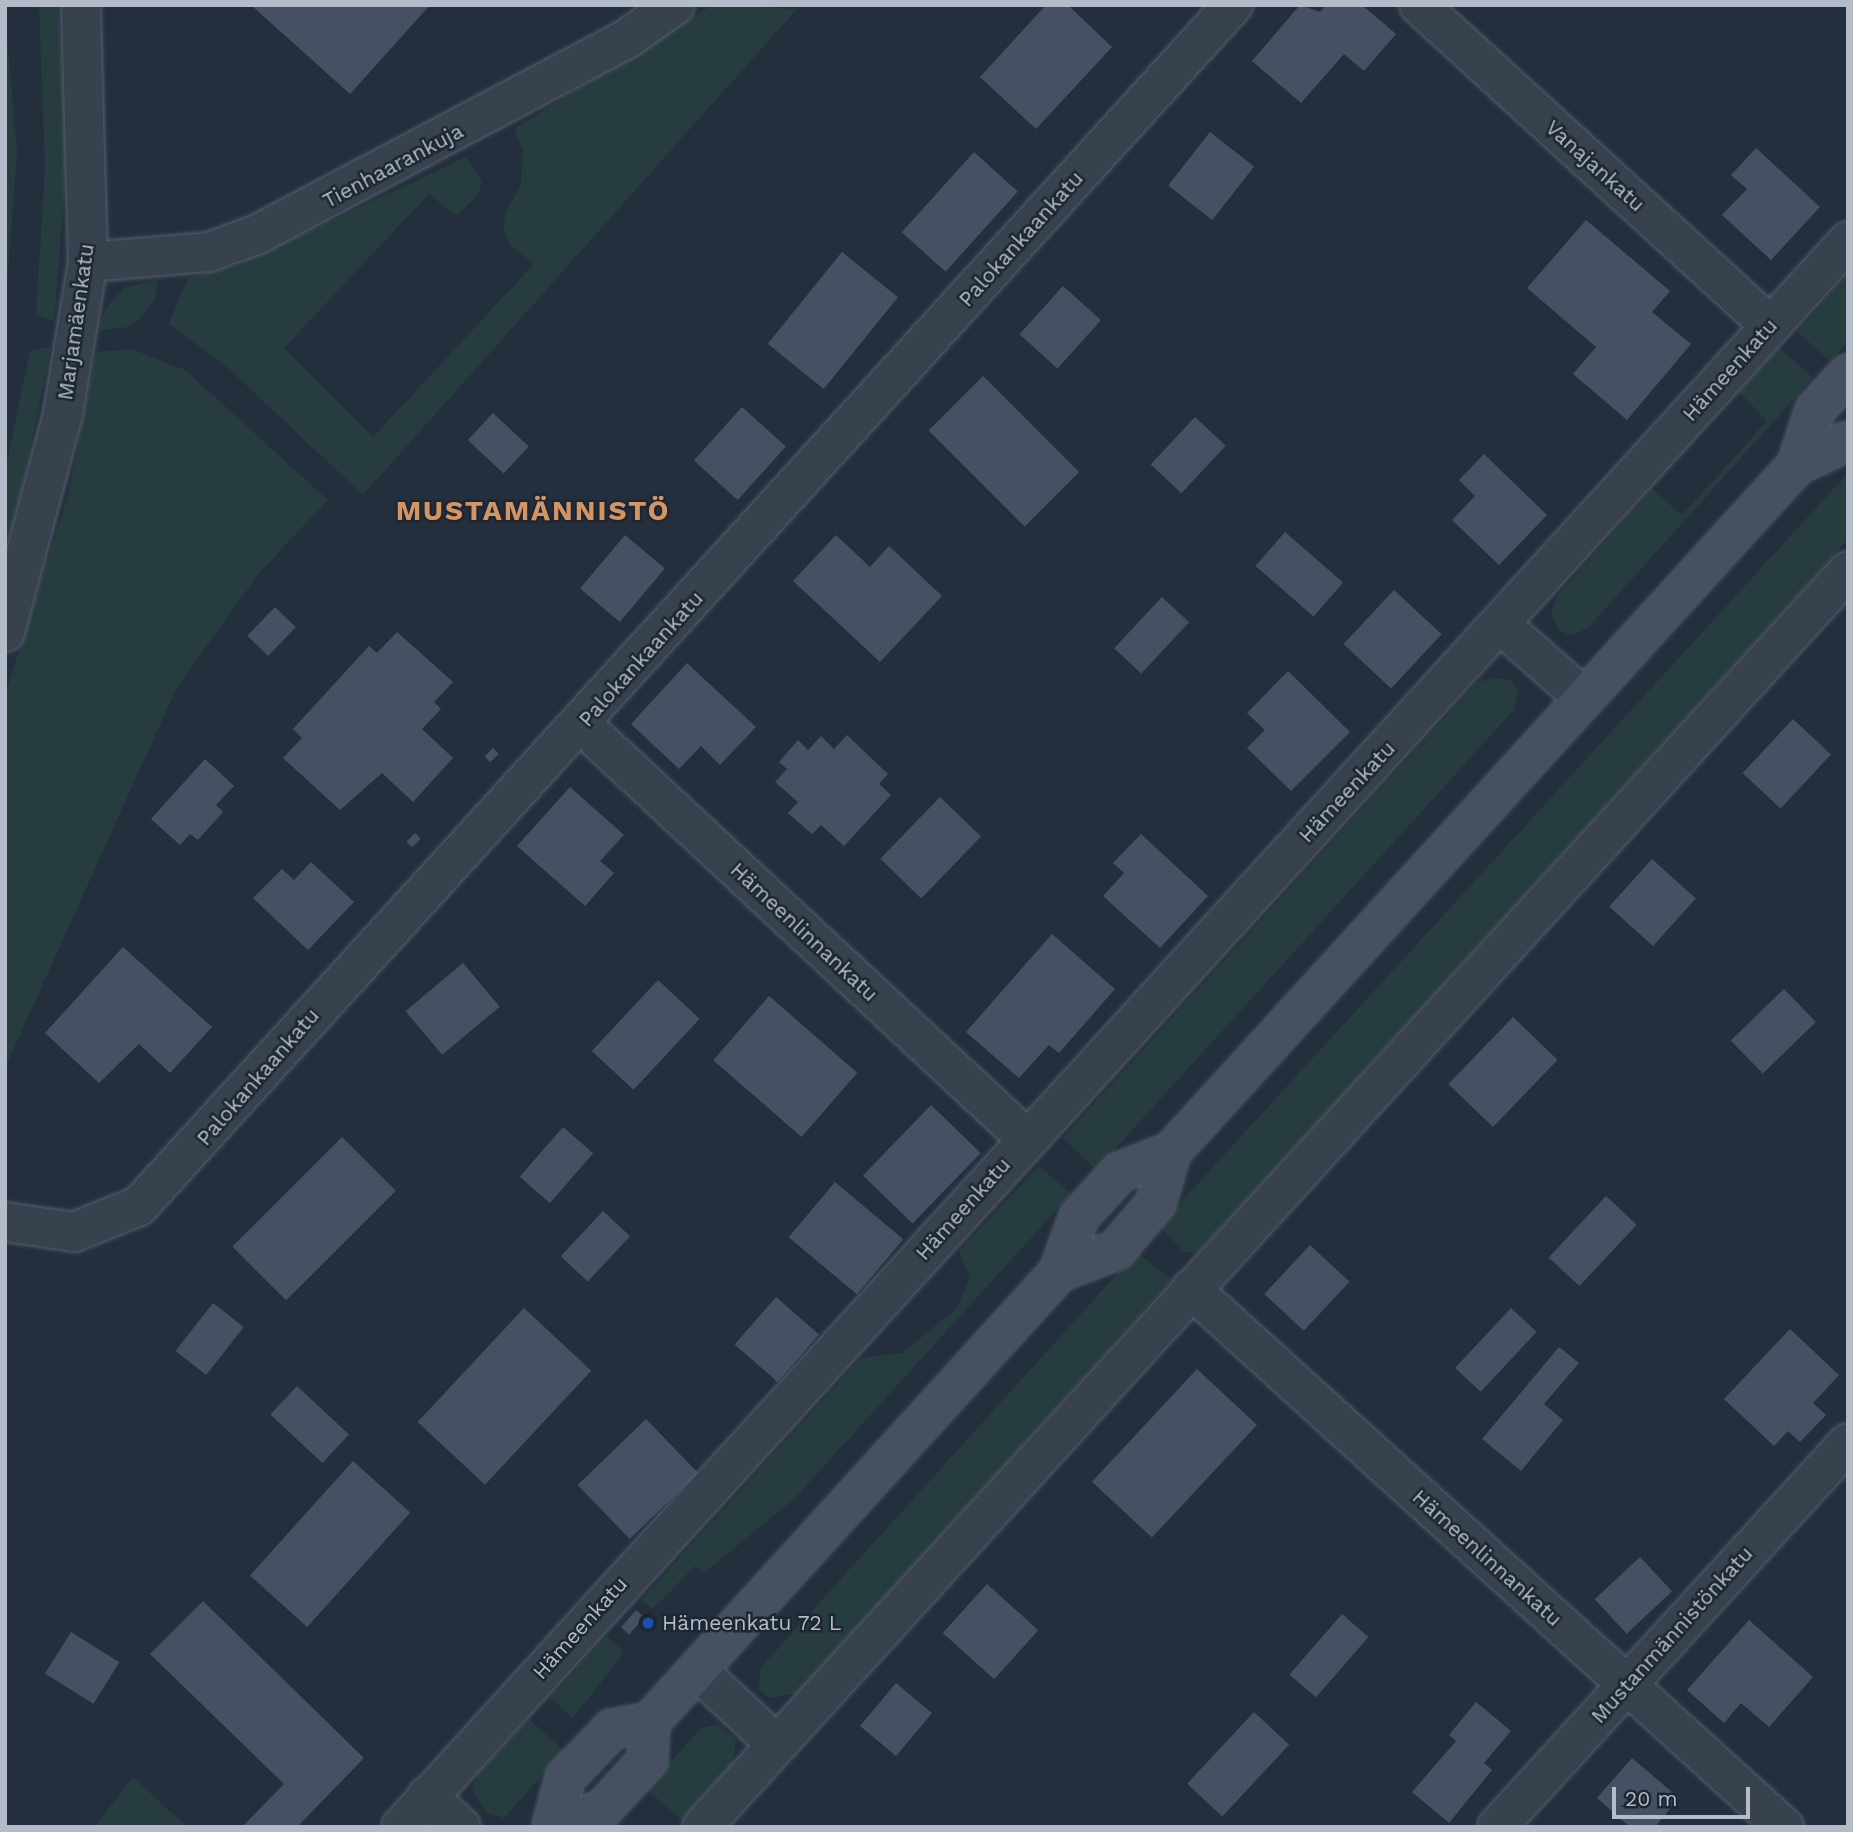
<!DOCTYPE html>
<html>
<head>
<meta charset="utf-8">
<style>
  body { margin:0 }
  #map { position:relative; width:1853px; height:1832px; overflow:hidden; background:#242f3e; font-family:"Work Sans",sans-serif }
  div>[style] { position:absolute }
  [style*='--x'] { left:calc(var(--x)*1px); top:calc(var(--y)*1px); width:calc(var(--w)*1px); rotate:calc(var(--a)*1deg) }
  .green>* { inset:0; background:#263c3f }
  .building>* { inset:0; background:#455162; transform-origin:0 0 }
  .roads { filter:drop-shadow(0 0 2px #565f6c) drop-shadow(0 0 2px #565f6c) }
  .minor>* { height:38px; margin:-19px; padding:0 19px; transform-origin:19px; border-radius:19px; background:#38414e }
  .secondary>* { height:38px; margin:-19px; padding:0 19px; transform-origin:19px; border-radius:19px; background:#465061 }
  .dots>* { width:19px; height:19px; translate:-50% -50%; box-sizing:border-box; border:4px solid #1d2633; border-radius:50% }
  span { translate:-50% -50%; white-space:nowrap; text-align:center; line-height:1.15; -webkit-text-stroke:5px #1d2633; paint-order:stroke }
  .street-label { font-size:21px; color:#b4bcc9 }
  .poi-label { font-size:21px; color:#b4bcc9 }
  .left { translate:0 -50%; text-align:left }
  .district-label { font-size:28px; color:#d59563; font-weight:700; letter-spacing:2px }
  .frame { position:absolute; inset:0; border:7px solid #b4bcc9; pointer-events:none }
  .scale { position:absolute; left:1612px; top:1787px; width:138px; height:32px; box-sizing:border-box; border:4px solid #b4bcc9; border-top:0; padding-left:9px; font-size:21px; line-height:24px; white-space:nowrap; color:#b4bcc9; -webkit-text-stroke:5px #1d2633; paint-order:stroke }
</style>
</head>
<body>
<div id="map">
  <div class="green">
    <i style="clip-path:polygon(39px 5px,58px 5px,63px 85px,66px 170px,54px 321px,36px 315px,45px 169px)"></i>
    <i style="clip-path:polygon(712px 5px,797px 9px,363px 495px,227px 367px,169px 324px,188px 278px,235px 266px,466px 157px,482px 182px,478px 195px,457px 216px,429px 194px,284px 348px,373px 437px,534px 264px,509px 244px,504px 229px,505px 212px,521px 186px,523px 150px,514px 129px)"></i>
    <i style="clip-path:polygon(5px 11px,17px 153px,5px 312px)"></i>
    <i style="clip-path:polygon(1848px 273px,1848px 342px,1830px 361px,1797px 332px)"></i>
    <i style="clip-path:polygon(157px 280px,156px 299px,140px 318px,129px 327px,99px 330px,104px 311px,124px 288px)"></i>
    <i style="clip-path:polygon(51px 347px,24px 479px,5px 547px,5px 472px,30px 351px)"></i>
    <i style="clip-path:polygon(1779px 347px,1813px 378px,1587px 629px,1569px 635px,1558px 630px,1551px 612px,1557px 596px,1652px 489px,1682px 515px,1767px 421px,1739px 392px)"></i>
    <i style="clip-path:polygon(131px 349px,185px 370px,328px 500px,260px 572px,177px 687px,5px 1068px,5px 695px,69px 492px,96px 352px)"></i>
    <i style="clip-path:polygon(1848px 473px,1848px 539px,1197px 1254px,1184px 1252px,1159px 1226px)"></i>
    <i style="clip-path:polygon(1496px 678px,1511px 680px,1518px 691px,1513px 711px,1096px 1170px,1063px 1138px,1477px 682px)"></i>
    <i style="clip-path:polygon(1039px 1166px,1071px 1194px,795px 1498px,704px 1573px,695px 1566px,653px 1609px,641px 1600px,861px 1358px,902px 1353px,957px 1308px,970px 1277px,959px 1251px)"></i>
    <i style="clip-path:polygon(1137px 1252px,1171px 1280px,798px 1693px,769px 1698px,759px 1689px,761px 1667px)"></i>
    <i style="clip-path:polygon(606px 1636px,622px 1650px,620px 1658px,573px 1718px,550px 1698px)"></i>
    <i style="clip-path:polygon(529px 1719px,564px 1751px,504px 1818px,486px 1813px,472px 1788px,479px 1773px)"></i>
    <i style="clip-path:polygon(718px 1724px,736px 1740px,732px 1765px,681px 1819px,646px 1789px,700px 1729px)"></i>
    <i style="clip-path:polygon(133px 1777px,187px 1827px,94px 1827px)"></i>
  </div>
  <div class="building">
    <i style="clip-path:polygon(251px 5px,430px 5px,350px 94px)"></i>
    <i style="clip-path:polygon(1046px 5px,1068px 5px,1112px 47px,1036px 129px,980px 77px)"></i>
    <i style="clip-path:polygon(1300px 5px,1320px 12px,1326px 5px,1362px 5px,1396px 34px,1364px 71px,1344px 54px,1301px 103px,1252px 61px)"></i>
    <i style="left:1210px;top:132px;width:56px;height:68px;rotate:38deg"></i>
    <i style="clip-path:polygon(1756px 148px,1820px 207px,1771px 260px,1722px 215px,1747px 189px,1731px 175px)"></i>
    <i style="left:974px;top:152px;width:59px;height:108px;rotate:42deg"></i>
    <i style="clip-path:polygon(1586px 220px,1670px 291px,1652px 312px,1691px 344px,1627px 420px,1573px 374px,1596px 347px,1527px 288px)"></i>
    <i style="left:842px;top:252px;width:72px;height:118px;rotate:39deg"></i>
    <i style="left:1063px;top:286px;width:51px;height:65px;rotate:42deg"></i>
    <i style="left:983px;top:376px;width:136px;height:77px;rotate:45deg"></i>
    <i style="left:742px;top:407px;width:59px;height:72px;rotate:42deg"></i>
    <i style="left:493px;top:413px;width:49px;height:37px;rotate:43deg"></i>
    <i style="left:1195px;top:417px;width:42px;height:65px;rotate:43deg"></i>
    <i style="clip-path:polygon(1484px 454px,1547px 515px,1499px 565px,1452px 520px,1475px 496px,1459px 480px)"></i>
    <i style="left:1285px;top:532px;width:77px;height:45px;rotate:41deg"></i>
    <i style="left:625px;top:535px;width:52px;height:70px;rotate:40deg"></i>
    <i style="clip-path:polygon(836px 535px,870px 567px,889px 546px,942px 596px,880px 662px,793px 581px)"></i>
    <i style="left:1394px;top:590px;width:65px;height:74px;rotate:43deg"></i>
    <i style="left:1162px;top:597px;width:37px;height:70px;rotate:43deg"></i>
    <i style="left:275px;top:607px;width:29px;height:40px;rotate:44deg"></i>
    <i style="clip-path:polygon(397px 632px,453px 682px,434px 702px,441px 709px,422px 729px,453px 758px,413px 802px,382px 773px,340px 810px,283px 758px,302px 738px,293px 729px,369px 646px,377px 653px)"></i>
    <i style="clip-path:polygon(687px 663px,756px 727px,720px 765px,701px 746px,679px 769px,631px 724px)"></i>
    <i style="clip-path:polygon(1288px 671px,1350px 732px,1291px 791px,1247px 748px,1265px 730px,1247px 713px)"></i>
    <i style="left:1793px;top:719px;width:52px;height:74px;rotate:43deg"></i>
    <i style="clip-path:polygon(847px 735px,888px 774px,879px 784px,891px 795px,844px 846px,821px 825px,812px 834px,788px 813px,798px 802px,775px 782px,787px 769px,779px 762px,798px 740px,808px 750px,821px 736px,834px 749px)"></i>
    <i style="left:493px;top:748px;width:8px;height:12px;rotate:45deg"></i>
    <i style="clip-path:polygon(205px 759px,234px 786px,216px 805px,223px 812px,198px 840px,190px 834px,180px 845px,151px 819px)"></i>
    <i style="clip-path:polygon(570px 787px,624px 835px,600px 861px,614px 873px,585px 906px,517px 846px)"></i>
    <i style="left:940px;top:797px;width:57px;height:86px;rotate:44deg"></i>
    <i style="left:415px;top:833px;width:8px;height:12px;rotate:45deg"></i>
    <i style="clip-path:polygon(1141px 834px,1208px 896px,1160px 948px,1103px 896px,1124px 873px,1113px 863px)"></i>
    <i style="left:1652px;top:859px;width:59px;height:64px;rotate:42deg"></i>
    <i style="clip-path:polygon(311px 862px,354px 902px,308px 950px,253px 898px,282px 869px,294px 880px)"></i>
    <i style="clip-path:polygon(1052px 934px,1115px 989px,1059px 1053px,1049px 1045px,1019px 1078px,966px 1032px)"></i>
    <i style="clip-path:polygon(123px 947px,212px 1027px,170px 1073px,139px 1044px,99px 1083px,45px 1033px)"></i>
    <i style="left:463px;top:963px;width:57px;height:75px;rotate:50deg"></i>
    <i style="left:658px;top:980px;width:57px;height:97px;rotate:43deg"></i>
    <i style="left:1784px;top:989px;width:46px;height:74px;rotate:46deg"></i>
    <i style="left:769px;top:996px;width:117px;height:85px;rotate:41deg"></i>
    <i style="left:1513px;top:1017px;width:62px;height:93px;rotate:44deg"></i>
    <i style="left:931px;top:1105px;width:69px;height:98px;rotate:44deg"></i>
    <i style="left:563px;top:1127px;width:40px;height:66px;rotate:41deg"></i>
    <i style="left:342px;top:1137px;width:76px;height:155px;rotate:45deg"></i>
    <i style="left:835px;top:1182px;width:89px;height:72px;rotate:40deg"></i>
    <i style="left:1606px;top:1196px;width:42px;height:84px;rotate:43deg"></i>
    <i style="left:603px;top:1211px;width:37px;height:62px;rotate:43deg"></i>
    <i style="left:1310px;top:1245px;width:54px;height:67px;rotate:43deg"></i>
    <i style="left:776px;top:1297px;width:57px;height:63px;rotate:41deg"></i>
    <i style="left:213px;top:1303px;width:39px;height:61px;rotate:38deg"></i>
    <i style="left:524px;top:1308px;width:92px;height:156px;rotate:43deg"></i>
    <i style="left:1511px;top:1308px;width:35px;height:82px;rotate:43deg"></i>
    <i style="clip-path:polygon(1790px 1329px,1839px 1375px,1813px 1403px,1826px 1415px,1800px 1442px,1788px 1431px,1774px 1446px,1724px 1399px)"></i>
    <i style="clip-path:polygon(1559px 1347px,1579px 1363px,1544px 1404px,1563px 1420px,1521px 1471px,1482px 1439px)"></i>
    <i style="left:1197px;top:1369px;width:82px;height:154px;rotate:43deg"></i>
    <i style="left:297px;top:1386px;width:71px;height:39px;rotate:43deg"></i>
    <i style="left:646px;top:1419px;width:75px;height:95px;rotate:46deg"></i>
    <i style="left:353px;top:1461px;width:77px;height:154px;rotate:42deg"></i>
    <i style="left:1640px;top:1557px;width:47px;height:62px;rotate:47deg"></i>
    <i style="left:987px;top:1584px;width:69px;height:66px;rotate:42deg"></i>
    <i style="clip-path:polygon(203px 1601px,364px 1758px,297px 1827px,242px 1827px,284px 1784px,150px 1654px)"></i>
    <i style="left:636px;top:1610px;width:11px;height:23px;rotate:41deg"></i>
    <i style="left:1342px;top:1614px;width:35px;height:80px;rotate:41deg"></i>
    <i style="clip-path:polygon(1749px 1620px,1813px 1677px,1769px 1727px,1741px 1703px,1724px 1723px,1687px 1690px)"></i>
    <i style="left:71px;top:1632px;width:57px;height:49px;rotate:32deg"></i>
    <i style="left:896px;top:1683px;width:47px;height:56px;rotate:40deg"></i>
    <i style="clip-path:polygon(1476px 1702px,1511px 1731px,1484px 1763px,1492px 1770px,1449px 1823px,1412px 1792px,1456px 1741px,1449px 1735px)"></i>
    <i style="left:1254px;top:1712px;width:48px;height:98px;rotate:43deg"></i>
    <i style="clip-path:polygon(1632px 1758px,1679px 1798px,1655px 1827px,1630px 1827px,1597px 1798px)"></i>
  </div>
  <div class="roads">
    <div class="minor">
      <i style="--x:1419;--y:5;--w:476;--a:42.4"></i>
      <i style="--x:88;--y:262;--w:121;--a:-4.7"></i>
      <i style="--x:209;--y:252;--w:52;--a:-20.2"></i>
      <i style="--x:258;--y:234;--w:415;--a:-27.9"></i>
      <i style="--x:625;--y:40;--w:61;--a:-35"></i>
      <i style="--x:1501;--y:625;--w:111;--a:41.3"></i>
      <i style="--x:5;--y:632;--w:226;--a:-75.1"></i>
      <i style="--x:63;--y:414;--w:154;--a:-80.7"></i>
      <i style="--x:88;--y:262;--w:257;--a:-91.6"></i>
      <i style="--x:581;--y:724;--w:609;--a:42.94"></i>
      <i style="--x:5;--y:1222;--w:70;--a:8.2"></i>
      <i style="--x:74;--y:1232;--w:70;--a:-21.8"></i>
      <i style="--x:139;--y:1206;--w:1625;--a:-47.67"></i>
      <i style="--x:1191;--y:1289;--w:801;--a:42.22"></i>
      <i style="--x:697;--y:1670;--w:108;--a:43.1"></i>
      <i style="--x:427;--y:1796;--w:46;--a:42.4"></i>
      <i style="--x:401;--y:1827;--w:2147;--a:-47.62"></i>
      <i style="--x:702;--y:1827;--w:1700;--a:-47.62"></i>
      <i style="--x:1497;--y:1827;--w:520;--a:-47.57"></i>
    </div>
    <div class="secondary">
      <i style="--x:1797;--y:465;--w:58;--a:-71.9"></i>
      <i style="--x:1815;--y:410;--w:49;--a:-47.5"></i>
      <i style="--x:1059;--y:1272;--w:61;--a:-21.1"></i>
      <i style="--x:1116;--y:1250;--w:62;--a:-49.6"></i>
      <i style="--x:1156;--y:1203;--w:53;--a:-73.6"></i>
      <i style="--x:1171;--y:1152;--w:929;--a:-47.66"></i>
      <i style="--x:1797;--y:465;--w:56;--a:-25.2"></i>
      <i style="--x:553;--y:1826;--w:52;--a:-18.1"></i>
      <i style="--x:602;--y:1810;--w:68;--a:-47.4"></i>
      <i style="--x:648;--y:1760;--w:38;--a:-87"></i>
      <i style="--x:552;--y:1827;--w:51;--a:-75.1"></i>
      <i style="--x:565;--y:1778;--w:68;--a:-46.2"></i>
      <i style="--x:612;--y:1729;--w:39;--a:-10"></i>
      <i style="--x:650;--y:1722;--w:608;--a:-47.73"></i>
      <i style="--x:1059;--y:1272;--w:59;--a:-70"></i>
      <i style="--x:1079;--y:1217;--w:61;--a:-47.7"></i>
      <i style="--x:1120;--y:1172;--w:55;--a:-21.4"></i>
    </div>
  </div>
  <div class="dots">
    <i style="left:648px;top:1623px;background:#1a4fb4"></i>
  </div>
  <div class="street-label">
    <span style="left:393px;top:166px;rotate:-28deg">Tienhaarankuja</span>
    <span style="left:1595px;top:166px;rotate:42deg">Vanajankatu</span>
    <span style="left:1021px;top:239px;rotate:-48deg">Palokankaankatu</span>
    <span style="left:76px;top:322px;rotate:-82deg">Marjamäenkatu</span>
    <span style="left:1730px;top:370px;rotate:-48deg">Hämeenkatu</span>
    <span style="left:641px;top:659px;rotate:-48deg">Palokankaankatu</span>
    <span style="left:1347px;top:792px;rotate:-47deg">Hämeenkatu</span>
    <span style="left:804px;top:932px;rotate:43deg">Hämeenlinnankatu</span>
    <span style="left:258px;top:1077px;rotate:-49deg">Palokankaankatu</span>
    <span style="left:963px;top:1209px;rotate:-48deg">Hämeenkatu</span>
    <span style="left:1487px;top:1558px;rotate:42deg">Hämeenlinnankatu</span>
    <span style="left:580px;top:1628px;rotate:-48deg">Hämeenkatu</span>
    <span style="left:1672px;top:1635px;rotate:-48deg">Mustanmännistönkatu</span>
  </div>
  <div class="poi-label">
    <span class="left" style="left:662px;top:1623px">Hämeenkatu 72 L</span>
  </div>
  <div class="district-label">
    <span style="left:533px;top:511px">MUSTAMÄNNISTÖ</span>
  </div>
  <div class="frame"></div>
  <div class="scale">20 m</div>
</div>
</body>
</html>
